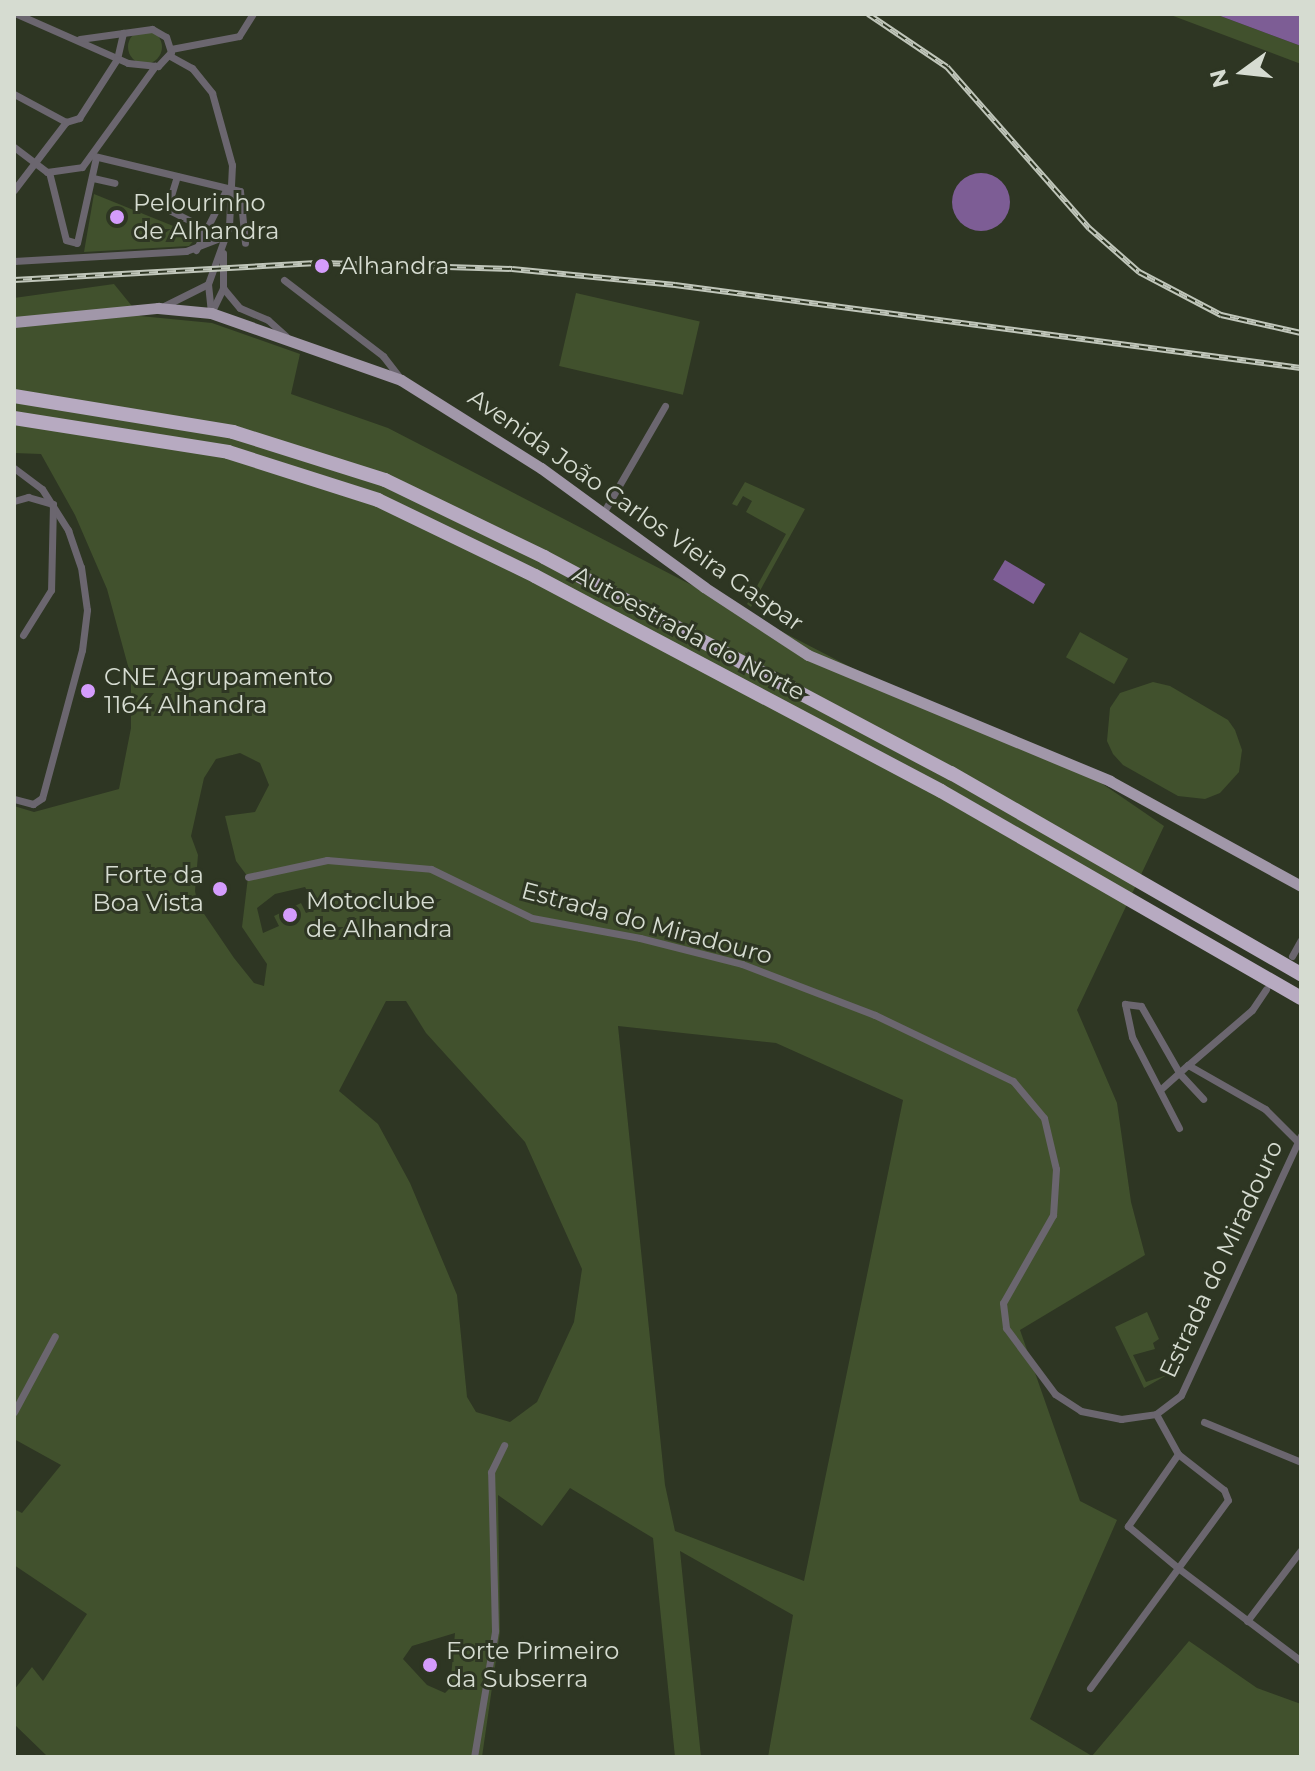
<!DOCTYPE html>
<html>
<head>
<meta charset="utf-8">
<style>
  body { margin:0 }
  #map { position:relative; width:1315px; height:1771px; overflow:hidden; background:#2e3623; font-family:Montserrat,sans-serif }
  div>[style] { position:absolute }
  [style*='--x'] { left:calc(var(--x)*1px); top:calc(var(--y)*1px); width:calc(var(--w)*1px); rotate:calc(var(--a)*1deg) }
  .green>* { inset:0; background:#41512d; transform-origin:0 0 }
  .round { border-radius:50% }
  .water>* { inset:0; background:#7d5d95; transform-origin:0 0 }
  .minor>* { height:7px; margin:-3.5px; padding:0 3.5px; transform-origin:3.5px; border-radius:3.5px; background:#6b666f }
  .primary>* { height:11px; margin:-5.5px; padding:0 5.5px; transform-origin:5.5px; border-radius:5.5px; background:#a197a9 }
  .motorway>* { height:14px; margin:-7px; padding:0 7px; transform-origin:7px; border-radius:7px; background:#b7aac1 }
  .rail>* { height:6px; margin-top:-3px; transform-origin:0; background:repeating-linear-gradient(90deg,#2e3623 0 9px,#c0c6ba 0 18px); box-sizing:border-box; border-block:2px solid #c0c6ba }
  .dots>* { width:22px; height:22px; translate:-50% -50%; box-sizing:border-box; border:4px solid #2e3623; border-radius:50% }
  span { translate:-50% -50%; white-space:nowrap; text-align:center; line-height:1.15; -webkit-text-stroke:6px #2e3623; paint-order:stroke }
  .poi-label { font-size:24px; color:#d6dcd1 }
  .left { translate:0 -50%; text-align:left }
  .right { translate:-100% -50%; text-align:right }
  .street-label { font-size:24px; color:#d6dcd1 }
  .frame { position:absolute; inset:0; border:16px solid #d6dcd1; pointer-events:none }
  .north { position:absolute; left:1203px; top:32px; width:80px; height:80px; -webkit-text-stroke:6px #2e3623; paint-order:stroke; rotate:255deg; font-size:22px; font-weight:700; line-height:32px; text-align:center; color:#d6dcd1 }
  .north::after { content:''; display:block; margin:auto; width:28px; height:36px; background:#d6dcd1; clip-path:polygon(50% 0,100% 100%,50% 72%,0 100%) }
</style>
</head>
<body>
<div id="map">
  <div class="green">
    <i style="clip-path:polygon(1168px 14px,1215px 14px,1301px 46px,1301px 64px)"></i>
    <i class="round" style="left:128px;top:30px;width:34px;height:34px"></i>
    <i style="clip-path:polygon(94px 194px,198px 236px,189px 246px,84px 252px)"></i>
    <i style="clip-path:polygon(evenodd,114px 284px,140px 316px,212px 323px,300px 354px,291px 394px,388px 428px,858px 671px,1091px 776px,1164px 826px,1077px 1010px,1117px 1103px,1131px 1202px,1145px 1255px,1020px 1330px,1080px 1501px,1117px 1520px,1030px 1719px,1092px 1756px,1189px 1641px,1257px 1688px,1301px 1704px,1301px 1757px,768px 1757px,793px 1615px,680px 1551px,701px 1757px,675px 1757px,653px 1538px,570px 1488px,542px 1526px,498px 1495px,500px 1632px,482px 1757px,48px 1757px,14px 1724px,14px 1690px,32px 1667px,43px 1681px,87px 1614px,14px 1565px,14px 1509px,22px 1513px,61px 1465px,14px 1439px,14px 806px,34px 812px,119px 789px,131px 728px,131px 677px,107px 589px,75px 515px,41px 454px,14px 453px,14px 298px,114px 284px,240px 753px,260px 763px,269px 785px,255px 812px,225px 816px,236px 861px,248px 877px,242px 927px,267px 964px,264px 986px,254px 983px,234px 958px,198px 905px,195px 891px,198px 855px,191px 836px,204px 778px,216px 759px,240px 753px,114px 284px,305px 887px,317px 909px,306px 913px,301px 903px,274px 916px,279px 926px,263px 933px,257px 908px,275px 894px,305px 887px,114px 284px,386px 1001px,406px 1001px,426px 1033px,525px 1142px,582px 1269px,574px 1322px,537px 1402px,510px 1422px,476px 1412px,467px 1397px,457px 1295px,410px 1183px,378px 1124px,339px 1091px,386px 1001px,114px 284px,618px 1026px,776px 1043px,903px 1100px,804px 1581px,675px 1531px,665px 1485px,618px 1026px,114px 284px,455px 1633px,450px 1688px,445px 1693px,427px 1685px,403px 1659px,412px 1646px,455px 1633px)"></i>
    <i style="left:576px;top:293px;width:127px;height:75px;rotate:13deg"></i>
    <i style="clip-path:polygon(745px 482px,805px 509px,751px 607px,747px 604px,786px 534px,746px 512px,752px 501px,743px 496px,737px 506px,732px 504px)"></i>
    <i style="left:1080px;top:632px;width:55px;height:29px;rotate:29deg"></i>
    <i style="clip-path:polygon(1153px 682px,1170px 686px,1228px 720px,1235px 730px,1242px 750px,1239px 772px,1220px 793px,1205px 799px,1178px 796px,1123px 765px,1113px 754px,1107px 741px,1110px 708px,1120px 693px)"></i>
    <i style="clip-path:polygon(1147px 1312px,1159px 1339px,1153px 1343px,1155px 1349px,1133px 1355px,1146px 1382px,1167px 1375px,1144px 1388px,1115px 1327px)"></i>
  </div>
  <div class="water">
    <i style="clip-path:polygon(1215px 14px,1301px 14px,1301px 46px)"></i>
    <i class="round" style="left:952px;top:173px;width:58px;height:58px"></i>
    <i style="left:1005px;top:560px;width:47px;height:23px;rotate:31deg"></i>
  </div>
  <div class="minor">
    <i style="--x:17;--y:14;--w:121;--a:23.8"></i>
    <i style="--x:128;--y:63;--w:30;--a:6"></i>
    <i style="--x:158;--y:66;--w:19;--a:-47"></i>
    <i style="--x:171;--y:52;--w:16;--a:-108"></i>
    <i style="--x:166;--y:37;--w:16;--a:-150"></i>
    <i style="--x:152;--y:29;--w:73;--a:172.1"></i>
    <i style="--x:171;--y:49;--w:69;--a:-10.8"></i>
    <i style="--x:239;--y:36;--w:26;--a:-58"></i>
    <i style="--x:170;--y:56;--w:25;--a:29"></i>
    <i style="--x:192;--y:68;--w:32;--a:51"></i>
    <i style="--x:212;--y:93;--w:75;--a:74.5"></i>
    <i style="--x:232;--y:165;--w:61;--a:92.8"></i>
    <i style="--x:229;--y:226;--w:62;--a:109.9"></i>
    <i style="--x:208;--y:284;--w:29;--a:84"></i>
    <i style="--x:117;--y:59;--w:27;--a:-77"></i>
    <i style="--x:14;--y:94;--w:59;--a:28.3"></i>
    <i style="--x:14;--y:147;--w:41;--a:37.1"></i>
    <i style="--x:47;--y:172;--w:35;--a:-8"></i>
    <i style="--x:82;--y:167;--w:125;--a:-54.1"></i>
    <i style="--x:94;--y:156;--w:137;--a:13.5"></i>
    <i style="--x:49;--y:172;--w:70;--a:76"></i>
    <i style="--x:66;--y:240;--w:11;--a:15"></i>
    <i style="--x:77;--y:243;--w:88;--a:-77.5"></i>
    <i style="--x:177;--y:176;--w:34;--a:107"></i>
    <i style="--x:167;--y:209;--w:33;--a:27"></i>
    <i style="--x:196;--y:224;--w:13;--a:61"></i>
    <i style="--x:93;--y:178;--w:22;--a:13"></i>
    <i style="--x:14;--y:190;--w:86;--a:-52.6"></i>
    <i style="--x:66;--y:122;--w:14;--a:-17"></i>
    <i style="--x:79;--y:118;--w:70;--a:-57.2"></i>
    <i style="--x:196;--y:250;--w:69;--a:-63.4"></i>
    <i style="--x:227;--y:188;--w:13;--a:13"></i>
    <i style="--x:240;--y:191;--w:52;--a:84.5"></i>
    <i style="--x:14;--y:261;--w:172;--a:-3.3"></i>
    <i style="--x:186;--y:251;--w:34;--a:-21"></i>
    <i style="--x:284;--y:280;--w:125;--a:37.5"></i>
    <i style="--x:383;--y:356;--w:28;--a:52"></i>
    <i style="--x:223;--y:288;--w:26;--a:50"></i>
    <i style="--x:240;--y:308;--w:30;--a:23"></i>
    <i style="--x:268;--y:320;--w:24;--a:42"></i>
    <i style="--x:164;--y:306;--w:49;--a:-26.6"></i>
    <i style="--x:211;--y:313;--w:28;--a:-64"></i>
    <i style="--x:223;--y:288;--w:35;--a:-90"></i>
    <i style="--x:14;--y:468;--w:35;--a:37"></i>
    <i style="--x:42;--y:489;--w:49;--a:57.6"></i>
    <i style="--x:68;--y:530;--w:39;--a:71"></i>
    <i style="--x:81;--y:567;--w:43;--a:82.1"></i>
    <i style="--x:87;--y:610;--w:40;--a:97.1"></i>
    <i style="--x:82;--y:650;--w:153;--a:105.1"></i>
    <i style="--x:42;--y:798;--w:11;--a:146"></i>
    <i style="--x:33;--y:804;--w:20;--a:-165"></i>
    <i style="--x:14;--y:501;--w:15;--a:-16"></i>
    <i style="--x:28;--y:497;--w:26;--a:16"></i>
    <i style="--x:53;--y:504;--w:86;--a:91.3"></i>
    <i style="--x:51;--y:590;--w:53;--a:121.9"></i>
    <i style="--x:602;--y:515;--w:126;--a:-60"></i>
    <i style="--x:248;--y:877;--w:81;--a:-12.1"></i>
    <i style="--x:327;--y:860;--w:104;--a:4.9"></i>
    <i style="--x:431;--y:869;--w:112;--a:25.9"></i>
    <i style="--x:532;--y:918;--w:110;--a:10.5"></i>
    <i style="--x:640;--y:938;--w:105;--a:14.3"></i>
    <i style="--x:742;--y:964;--w:142;--a:21"></i>
    <i style="--x:875;--y:1015;--w:153;--a:25.6"></i>
    <i style="--x:1013;--y:1081;--w:48;--a:50"></i>
    <i style="--x:1044;--y:1118;--w:52;--a:76.8"></i>
    <i style="--x:1056;--y:1169;--w:46;--a:93.7"></i>
    <i style="--x:1053;--y:1215;--w:101;--a:119.6"></i>
    <i style="--x:1003;--y:1303;--w:25;--a:83"></i>
    <i style="--x:1006;--y:1328;--w:82;--a:53.4"></i>
    <i style="--x:1055;--y:1394;--w:31;--a:33"></i>
    <i style="--x:1081;--y:1411;--w:41;--a:11.3"></i>
    <i style="--x:1121;--y:1419;--w:35;--a:-8"></i>
    <i style="--x:1156;--y:1414;--w:31;--a:-37"></i>
    <i style="--x:1181;--y:1395;--w:286;--a:-65.2"></i>
    <i style="--x:1292;--y:956;--w:18;--a:-61"></i>
    <i style="--x:1188;--y:1065;--w:84;--a:-40.7"></i>
    <i style="--x:1252;--y:1010;--w:25;--a:-56"></i>
    <i style="--x:1161;--y:1089;--w:36;--a:-42"></i>
    <i style="--x:1188;--y:1065;--w:89;--a:29.7"></i>
    <i style="--x:1265;--y:1109;--w:45;--a:45"></i>
    <i style="--x:1179;--y:1128;--w:102;--a:-117.3"></i>
    <i style="--x:1132;--y:1037;--w:34;--a:-102"></i>
    <i style="--x:1125;--y:1004;--w:16;--a:7"></i>
    <i style="--x:1141;--y:1006;--w:78;--a:60.2"></i>
    <i style="--x:1180;--y:1074;--w:34;--a:47"></i>
    <i style="--x:14;--y:1412;--w:86;--a:-61.7"></i>
    <i style="--x:1156;--y:1414;--w:46;--a:61.2"></i>
    <i style="--x:1178;--y:1454;--w:88;--a:124.8"></i>
    <i style="--x:1128;--y:1526;--w:65;--a:40"></i>
    <i style="--x:1178;--y:1568;--w:84;--a:-53.7"></i>
    <i style="--x:1228;--y:1500;--w:11;--a:-112"></i>
    <i style="--x:1224;--y:1490;--w:58;--a:-142"></i>
    <i style="--x:1204;--y:1422;--w:105;--a:22.4"></i>
    <i style="--x:1247;--y:1621;--w:89;--a:-52.7"></i>
    <i style="--x:1090;--y:1688;--w:149;--a:-53.7"></i>
    <i style="--x:1178;--y:1568;--w:154;--a:37.1"></i>
    <i style="--x:474;--y:1757;--w:128;--a:-80.5"></i>
    <i style="--x:495;--y:1631;--w:159;--a:-91.4"></i>
    <i style="--x:491;--y:1472;--w:30;--a:-64"></i>
  </div>
  <div class="primary">
    <i style="--x:14;--y:322;--w:145;--a:-5.6"></i>
    <i style="--x:158;--y:308;--w:53;--a:5.4"></i>
    <i style="--x:211;--y:313;--w:201;--a:19.4"></i>
    <i style="--x:401;--y:380;--w:165;--a:32.2"></i>
    <i style="--x:541;--y:468;--w:202;--a:36.1"></i>
    <i style="--x:704;--y:587;--w:124;--a:33.2"></i>
    <i style="--x:808;--y:655;--w:327;--a:22.6"></i>
    <i style="--x:1110;--y:781;--w:218;--a:28.8"></i>
  </div>
  <div class="motorway">
    <i style="--x:14;--y:396;--w:222;--a:9.3"></i>
    <i style="--x:233;--y:432;--w:159;--a:17.5"></i>
    <i style="--x:385;--y:480;--w:177;--a:25.8"></i>
    <i style="--x:544;--y:557;--w:461;--a:28"></i>
    <i style="--x:951;--y:773;--w:404;--a:29.9"></i>
    <i style="--x:14;--y:418;--w:217;--a:9"></i>
    <i style="--x:228;--y:452;--w:157;--a:17.7"></i>
    <i style="--x:378;--y:500;--w:174;--a:25.8"></i>
    <i style="--x:535;--y:576;--w:459;--a:27.9"></i>
    <i style="--x:941;--y:791;--w:415;--a:29.9"></i>
  </div>
  <div class="rail">
    <i style="--x:868;--y:14;--w:95;--a:33.9"></i>
    <i style="--x:947;--y:67;--w:215;--a:48.6"></i>
    <i style="--x:1089;--y:228;--w:67;--a:41.3"></i>
    <i style="--x:1139;--y:272;--w:93;--a:27.7"></i>
    <i style="--x:1221;--y:315;--w:82;--a:12.7"></i>
    <i style="--x:14;--y:280;--w:308;--a:-3.2"></i>
    <i style="--x:322;--y:263;--w:190;--a:1.8"></i>
    <i style="--x:512;--y:269;--w:164;--a:5.6"></i>
    <i style="--x:675;--y:285;--w:631;--a:7.55"></i>
  </div>
  <div class="dots">
    <i style="left:117px;top:217px;background:#d49cfc"></i>
    <i style="left:322px;top:266px;background:#d49cfc"></i>
    <i style="left:88px;top:691px;background:#d49cfc"></i>
    <i style="left:220px;top:889px;background:#d49cfc"></i>
    <i style="left:290px;top:915px;background:#d49cfc"></i>
    <i style="left:430px;top:1665px;background:#d49cfc"></i>
  </div>
  <div class="poi-label">
    <span class="left" style="left:133px;top:217px">Pelourinho<br>de Alhandra</span>
    <span class="left" style="left:340px;top:266px">Alhandra</span>
    <span class="left" style="left:104px;top:691px">CNE Agrupamento<br>1164 Alhandra</span>
    <span class="right" style="left:204px;top:889px">Forte da<br>Boa Vista</span>
    <span class="left" style="left:306px;top:915px">Motoclube<br>de Alhandra</span>
    <span class="left" style="left:446px;top:1665px">Forte Primeiro<br>da Subserra</span>
  </div>
  <div class="street-label">
    <span style="left:636px;top:510px;rotate:35deg">Avenida João Carlos Vieira Gaspar</span>
    <span style="left:689px;top:633px;rotate:28deg">Autoestrada do Norte</span>
    <span style="left:647px;top:923px;rotate:15deg">Estrada do Miradouro</span>
    <span style="left:1221px;top:1259px;rotate:-65deg">Estrada do Miradouro</span>
  </div>
  <div class="frame"></div>
  <div class="north">N</div>
</div>
</body>
</html>
